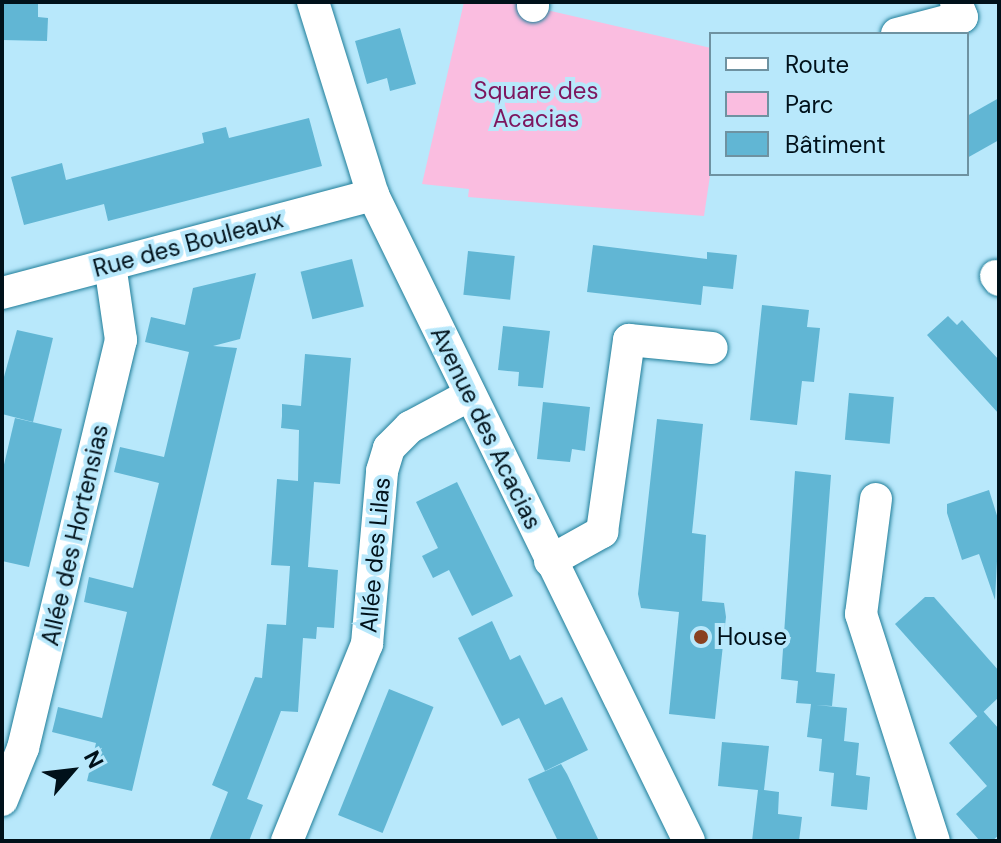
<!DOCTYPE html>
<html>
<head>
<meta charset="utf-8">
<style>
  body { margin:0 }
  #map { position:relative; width:1001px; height:843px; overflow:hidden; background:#b8e8fb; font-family:"DM Sans",sans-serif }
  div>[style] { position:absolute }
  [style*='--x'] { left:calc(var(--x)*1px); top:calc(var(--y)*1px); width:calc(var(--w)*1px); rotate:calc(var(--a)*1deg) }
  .green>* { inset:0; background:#fabde0 }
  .building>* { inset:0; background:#61b6d4; transform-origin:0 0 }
  .roads { filter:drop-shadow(0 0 2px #1f7d99) drop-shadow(0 0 2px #1f7d99) }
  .street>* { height:32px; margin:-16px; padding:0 16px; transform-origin:16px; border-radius:16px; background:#fff }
  .dots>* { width:22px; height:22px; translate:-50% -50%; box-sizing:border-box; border:4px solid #b8e8fb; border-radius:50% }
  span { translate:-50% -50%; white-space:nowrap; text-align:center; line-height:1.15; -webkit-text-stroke:8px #b8e8fb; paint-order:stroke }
  .park-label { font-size:24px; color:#7d155e }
  .street-label { font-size:24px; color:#00111a }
  .poi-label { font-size:24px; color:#00111a }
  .left { translate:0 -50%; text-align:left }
  .frame { position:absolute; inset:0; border:4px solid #00111a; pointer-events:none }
  .legend { position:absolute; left:709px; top:32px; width:260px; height:144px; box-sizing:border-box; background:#b8e8fb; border:2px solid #6e92a1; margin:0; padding:10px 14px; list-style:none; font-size:24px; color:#00111a }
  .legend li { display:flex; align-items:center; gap:16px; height:40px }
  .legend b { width:40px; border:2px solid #6e92a1 }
  .north { position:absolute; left:32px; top:731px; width:80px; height:80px; -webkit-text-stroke:6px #b8e8fb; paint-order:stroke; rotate:62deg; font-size:22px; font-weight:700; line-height:32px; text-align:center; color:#00111a }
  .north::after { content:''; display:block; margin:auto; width:28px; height:36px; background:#00111a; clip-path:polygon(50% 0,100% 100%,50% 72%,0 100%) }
</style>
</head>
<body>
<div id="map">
  <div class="green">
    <i style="clip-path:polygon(464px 2px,512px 2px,711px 48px,711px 169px,704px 216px,468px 197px,469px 189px,422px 184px)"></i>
  </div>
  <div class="building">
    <i style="clip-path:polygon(2px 2px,38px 2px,38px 17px,48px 18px,47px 41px,2px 40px)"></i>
    <i style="clip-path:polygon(400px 28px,416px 84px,390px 91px,387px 78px,367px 84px,355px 41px)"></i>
    <i style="clip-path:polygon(999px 98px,999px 140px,967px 158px,967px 116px)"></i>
    <i style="clip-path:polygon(309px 118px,322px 166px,108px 221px,104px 204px,24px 225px,11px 177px,62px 163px,66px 180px,204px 143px,202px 133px,226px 127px,229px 138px)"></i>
    <i style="clip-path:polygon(593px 245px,707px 259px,707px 252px,737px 255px,733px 289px,703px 286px,701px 305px,587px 292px)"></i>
    <i style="left:468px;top:251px;width:47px;height:44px;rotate:6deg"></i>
    <i style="left:352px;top:259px;width:49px;height:53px;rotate:76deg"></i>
    <i style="clip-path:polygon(256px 273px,240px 339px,213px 346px,237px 348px,132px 791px,87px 781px,96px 743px,52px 732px,55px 720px,58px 707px,102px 718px,127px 612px,84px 602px,89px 577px,133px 588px,159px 483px,114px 472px,120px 447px,164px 457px,189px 352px,145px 342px,151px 317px,185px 325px,193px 288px)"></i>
    <i style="clip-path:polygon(762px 305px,809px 310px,807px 327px,820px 328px,814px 382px,802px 381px,797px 425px,750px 420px)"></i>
    <i style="clip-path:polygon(948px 316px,957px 325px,962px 320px,999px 360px,999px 414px,927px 335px)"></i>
    <i style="clip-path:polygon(503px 326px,550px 331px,543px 388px,518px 386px,519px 372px,498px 370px)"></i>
    <i style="clip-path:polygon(17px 330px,53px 338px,33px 422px,2px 414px,2px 384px)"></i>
    <i style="clip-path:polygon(305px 354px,351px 358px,340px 484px,314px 482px,308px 567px,338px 570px,334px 628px,317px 627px,316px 639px,303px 638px,298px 712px,281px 711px,247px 799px,242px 797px,263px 805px,249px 841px,209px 841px,228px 792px,212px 785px,255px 677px,262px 678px,267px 624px,286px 625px,290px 566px,271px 565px,272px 553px,277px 479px,298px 481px,299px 430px,281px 428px,282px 416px,282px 404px,301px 406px)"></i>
    <i style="left:849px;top:393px;width:45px;height:47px;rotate:5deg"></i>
    <i style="clip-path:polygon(543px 402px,590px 407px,585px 451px,572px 449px,570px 462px,537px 459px)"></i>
    <i style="clip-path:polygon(15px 418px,62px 429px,29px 567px,2px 561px,2px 473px)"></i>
    <i style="clip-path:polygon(657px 419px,703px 424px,692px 533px,706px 535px,702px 601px,724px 603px,726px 617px,715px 719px,669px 714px,679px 612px,641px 608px,638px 594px)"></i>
    <i style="clip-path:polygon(795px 471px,831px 475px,816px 672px,835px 674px,832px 706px,816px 705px,847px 708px,844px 741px,859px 743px,856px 775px,870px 777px,867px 810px,831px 806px,834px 773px,819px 771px,822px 739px,807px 737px,811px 704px,796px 703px,798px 681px,781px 679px)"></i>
    <i style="clip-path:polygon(457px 482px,513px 596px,472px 616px,449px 570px,433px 578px,422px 556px,438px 548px,416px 502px)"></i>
    <i style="clip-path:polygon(989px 490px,999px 522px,995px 600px,979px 554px,962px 560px,947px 513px,947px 504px)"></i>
    <i style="clip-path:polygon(925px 597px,934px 597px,999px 671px,999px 697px,978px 717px,895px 624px)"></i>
    <i style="clip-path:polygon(492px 621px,510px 660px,520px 655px,545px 705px,562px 697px,588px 750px,545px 771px,519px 718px,502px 726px,458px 638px)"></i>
    <i style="left:389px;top:689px;width:48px;height:136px;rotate:22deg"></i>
    <i style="clip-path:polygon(983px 711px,999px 729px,999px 835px,992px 841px,980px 841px,956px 814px,987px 786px,949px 743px)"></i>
    <i style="clip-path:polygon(722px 742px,769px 746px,764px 790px,779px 792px,778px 814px,802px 817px,799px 841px,752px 841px,758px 790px,718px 786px)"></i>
    <i style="clip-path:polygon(561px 764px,567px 774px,599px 841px,558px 841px,533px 790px,528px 779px)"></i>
  </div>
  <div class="roads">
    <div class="street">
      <i style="--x:313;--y:2;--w:202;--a:72.7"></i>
      <i style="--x:373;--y:195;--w:719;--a:63.93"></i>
      <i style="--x:533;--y:6;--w:4;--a:-90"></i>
      <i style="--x:897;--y:34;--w:67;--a:-14.7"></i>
      <i style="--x:962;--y:17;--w:16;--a:-112"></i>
      <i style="--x:996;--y:276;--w:5;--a:53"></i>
      <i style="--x:2;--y:293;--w:384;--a:-14.8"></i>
      <i style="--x:876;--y:499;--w:116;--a:97.4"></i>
      <i style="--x:861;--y:614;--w:238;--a:72.2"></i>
      <i style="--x:550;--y:561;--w:60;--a:-29.1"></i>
      <i style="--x:602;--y:532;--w:194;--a:-82"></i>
      <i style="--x:629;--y:340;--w:83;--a:5.5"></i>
      <i style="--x:2;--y:800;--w:56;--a:-68"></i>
      <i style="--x:23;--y:748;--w:420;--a:-76.5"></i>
      <i style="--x:121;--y:340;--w:76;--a:-98.3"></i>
      <i style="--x:287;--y:841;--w:213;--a:-67.9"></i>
      <i style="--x:367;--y:644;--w:174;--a:-85"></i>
      <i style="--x:382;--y:471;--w:24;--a:-73"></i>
      <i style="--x:389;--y:448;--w:30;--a:-45"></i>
      <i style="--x:410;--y:427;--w:68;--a:-28.1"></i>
    </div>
  </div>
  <div class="dots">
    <i style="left:701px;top:637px;background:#894121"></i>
  </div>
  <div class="park-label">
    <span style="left:536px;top:105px">Square des<br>Acacias</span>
  </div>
  <div class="street-label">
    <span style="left:188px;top:244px;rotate:-15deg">Rue des Bouleaux</span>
    <span style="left:486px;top:428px;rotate:64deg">Avenue des Acacias</span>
    <span style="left:75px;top:535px;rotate:-77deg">Allée des Hortensias</span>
    <span style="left:375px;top:555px;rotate:-85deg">Allée des Lilas</span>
  </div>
  <div class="poi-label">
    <span class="left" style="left:717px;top:637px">House</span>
  </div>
  <div class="frame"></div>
  <ul class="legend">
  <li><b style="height:10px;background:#fff"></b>Route</li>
  <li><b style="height:22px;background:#fabde0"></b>Parc</li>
  <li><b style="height:22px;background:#61b6d4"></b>Bâtiment</li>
  </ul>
  <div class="north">N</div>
</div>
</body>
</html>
